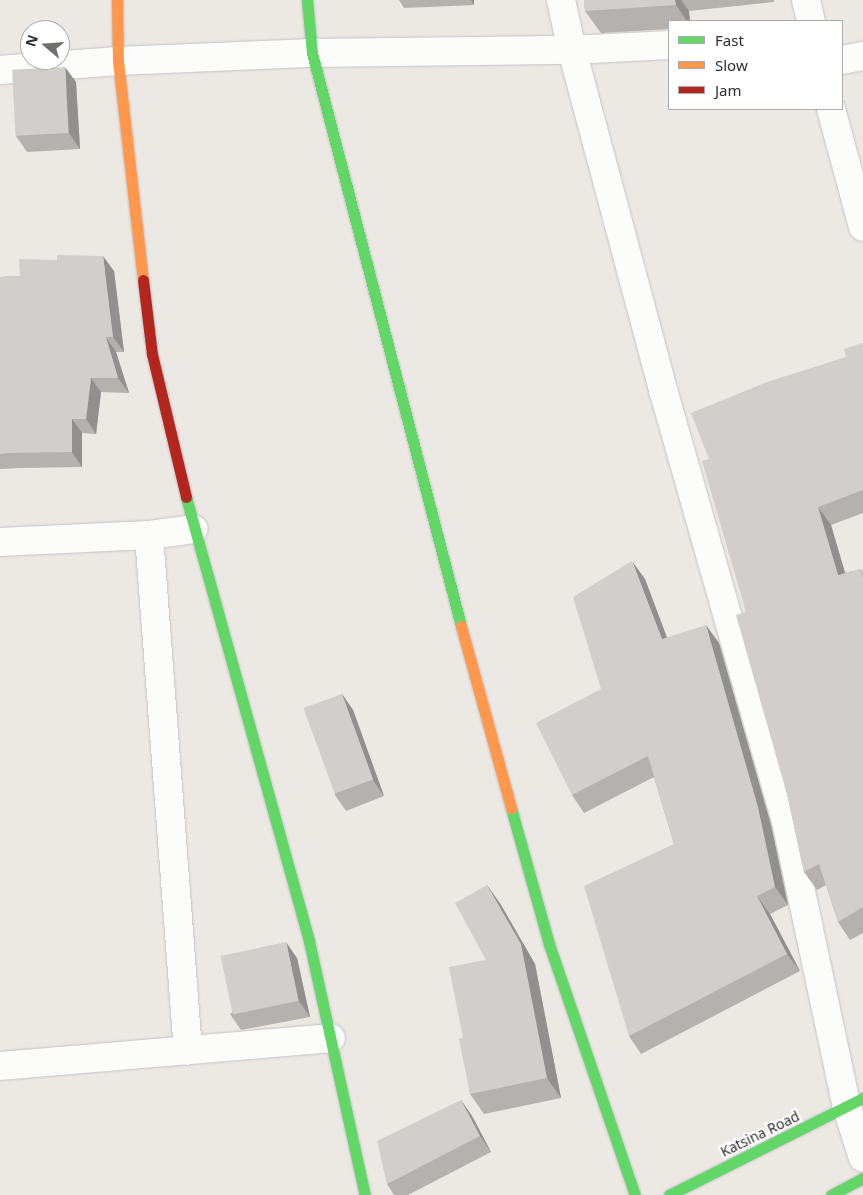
<!DOCTYPE html>
<html>
<head>
<meta charset="utf-8">
<style>
  body { margin:0 }
  #map { position:relative; width:863px; height:1195px; overflow:hidden; background:#ece8e4; font-family:"Noto Sans",sans-serif }
  div>[style] { position:absolute }
  [style*='--x'] { left:calc(var(--x)*1px); top:calc(var(--y)*1px); width:calc(var(--w)*1px); rotate:calc(var(--a)*1deg) }
  .roads { filter:drop-shadow(0 0 1px #c5c4c5) drop-shadow(0 0 1px #c5c4c5) }
  .street>* { height:28px; margin:-14px; padding:0 14px; transform-origin:14px; border-radius:14px; background:#fcfcfb }
  .fast>* { height:11px; margin:-5.5px; padding:0 5.5px; transform-origin:5.5px; border-radius:5.5px; background:#63d668 }
  .slow>* { height:11px; margin:-5.5px; padding:0 5.5px; transform-origin:5.5px; border-radius:5.5px; background:#ff974d }
  .jam>* { height:11px; margin:-5.5px; padding:0 5.5px; transform-origin:5.5px; border-radius:5.5px; background:#b3261e }
  .wall>* { inset:0; background:#b4b1af }
  .shaded-wall>* { inset:0; background:#92908e }
  .building>* { inset:0; background:#d1cecb; transform-origin:0 0 }
  span { translate:-50% -50%; white-space:nowrap; text-align:center; line-height:1.15; -webkit-text-stroke:4.5px #fff; paint-order:stroke }
  .street-label { font-size:14px; color:#2e2e2e }
  .legend { position:absolute; left:668px; top:20px; width:175px; height:90px; box-sizing:border-box; background:#fff; border:1px solid #ababab; margin:0; padding:6px 9px; list-style:none; font-size:15px; color:#2e2e2e }
  .legend li { display:flex; align-items:center; gap:10px; height:25px }
  .legend b { width:25px; border:1px solid #ababab }
  .north { position:absolute; left:20px; top:20px; width:50px; height:50px; box-sizing:border-box; background:#fff; border:1px solid #ababab; border-radius:50%; rotate:288deg; font-size:14px; font-weight:700; line-height:20px; text-align:center; color:#2e2e2e }
  .north::after { content:''; display:block; margin:auto; width:18px; height:22px; background:#706f6e; clip-path:polygon(50% 0,100% 100%,50% 72%,0 100%) }
</style>
</head>
<body>
<div id="map">
  <div class="roads">
    <div class="street">
      <i style="--x:561;--y:0;--w:51;--a:77.6"></i>
      <i style="--x:572;--y:50;--w:355;--a:75"></i>
      <i style="--x:664;--y:393;--w:445;--a:74.1"></i>
      <i style="--x:786;--y:821;--w:293;--a:78"></i>
      <i style="--x:847;--y:1108;--w:52;--a:72.3"></i>
      <i style="--x:806;--y:0;--w:22;--a:77"></i>
      <i style="--x:842;--y:60;--w:21;--a:-11"></i>
      <i style="--x:0;--y:70;--w:118;--a:-4.4"></i>
      <i style="--x:118;--y:61;--w:194;--a:-2.4"></i>
      <i style="--x:312;--y:53;--w:260;--a:-0.7"></i>
      <i style="--x:572;--y:50;--w:97;--a:-3"></i>
      <i style="--x:831;--y:109;--w:122;--a:74.8"></i>
      <i style="--x:149;--y:535;--w:517;--a:85.68"></i>
      <i style="--x:0;--y:542;--w:149;--a:-2.7"></i>
      <i style="--x:149;--y:535;--w:45;--a:-7.6"></i>
      <i style="--x:0;--y:1066;--w:332;--a:-4.8"></i>
    </div>
    <div class="fast">
      <i style="--x:307;--y:0;--w:53;--a:84.6"></i>
      <i style="--x:312;--y:53;--w:592;--a:75.42"></i>
      <i style="--x:186;--y:497;--w:461;--a:74.5"></i>
      <i style="--x:309;--y:941;--w:260;--a:77.6"></i>
      <i style="--x:511;--y:808;--w:141;--a:74.4"></i>
      <i style="--x:549;--y:944;--w:265;--a:71.1"></i>
      <i style="--x:669;--y:1195;--w:217;--a:-26.6"></i>
      <i style="--x:831;--y:1195;--w:36;--a:-28"></i>
    </div>
    <div class="slow">
      <i style="--x:117;--y:0;--w:61;--a:89.1"></i>
      <i style="--x:118;--y:61;--w:220;--a:83.5"></i>
      <i style="--x:461;--y:626;--w:189;--a:74.6"></i>
    </div>
    <div class="jam">
      <i style="--x:143;--y:280;--w:75;--a:83.1"></i>
      <i style="--x:152;--y:354;--w:147;--a:76.6"></i>
    </div>
  </div>
  <div class="wall">
    <i style="clip-path:polygon(399px 0,474px 0,474px 5px,404px 8px)"></i>
    <i style="clip-path:polygon(584px 0,774px 0,774px 2px,689px 11px,690px 21px,669px 21px,669px 29px,601px 33px,585px 11px)"></i>
    <i style="clip-path:polygon(76px 82px,80px 149px,27px 152px,16px 136px)"></i>
    <i style="clip-path:polygon(114px 271px,124px 352px,116px 352px,129px 393px,101px 392px,96px 434px,82px 433px,82px 467px,21px 468px,0 469px,0 277px)"></i>
    <i style="clip-path:polygon(863px 343px,863px 513px,831px 525px,845px 573px,861px 569px,863px 572px,863px 933px,850px 940px,838px 922px,826px 885px,817px 890px,804px 872px,788px 798px,746px 612px,709px 459px,846px 357px)"></i>
    <i style="clip-path:polygon(645px 579px,667px 637px,719px 643px,771px 825px,788px 905px,770px 914px,800px 971px,641px 1054px,629px 1036px,674px 844px,654px 777px,584px 813px,572px 795px,601px 689px)"></i>
    <i style="clip-path:polygon(342px 694px,353px 710px,384px 796px,346px 811px,335px 795px)"></i>
    <i style="clip-path:polygon(487px 885px,501px 905px,535px 964px,561px 1098px,484px 1114px,470px 1094px,463px 1038px,486px 960px)"></i>
    <i style="clip-path:polygon(297px 958px,310px 1017px,241px 1030px,230px 1014px)"></i>
    <i style="clip-path:polygon(461px 1100px,472px 1116px,491px 1152px,408px 1195px,394px 1195px,387px 1184px)"></i>
  </div>
  <div class="shaded-wall">
    <i style="clip-path:polygon(471px 0,474px 0,474px 5px)"></i>
    <i style="clip-path:polygon(675px 0,681px 0,689px 11px,690px 21px,687px 21px,676px 5px)"></i>
    <i style="clip-path:polygon(65px 67px,76px 82px,80px 149px,69px 133px)"></i>
    <i style="clip-path:polygon(103px 256px,114px 271px,124px 352px,113px 337px)"></i>
    <i style="clip-path:polygon(106px 337px,116px 352px,129px 393px,118px 378px)"></i>
    <i style="clip-path:polygon(91px 378px,101px 392px,96px 434px,86px 419px)"></i>
    <i style="clip-path:polygon(72px 419px,82px 433px,82px 467px,72px 452px)"></i>
    <i style="clip-path:polygon(818px 507px,831px 525px,851px 593px,838px 575px)"></i>
    <i style="clip-path:polygon(632px 561px,645px 579px,674px 657px,662px 639px)"></i>
    <i style="clip-path:polygon(706px 625px,719px 643px,771px 825px,788px 905px,775px 887px)"></i>
    <i style="clip-path:polygon(342px 694px,353px 710px,384px 796px,373px 780px)"></i>
    <i style="clip-path:polygon(487px 885px,501px 905px,535px 964px,561px 1098px,547px 1078px)"></i>
    <i style="clip-path:polygon(757px 896px,770px 914px,800px 971px,787px 954px)"></i>
    <i style="clip-path:polygon(286px 942px,297px 958px,310px 1017px,299px 1001px)"></i>
    <i style="clip-path:polygon(461px 1100px,472px 1116px,491px 1152px,480px 1136px)"></i>
  </div>
  <div class="building">
    <i style="clip-path:polygon(584px 0,675px 0,676px 5px,585px 11px)"></i>
    <i style="left:65px;top:67px;width:66px;height:53px;rotate:87deg"></i>
    <i style="clip-path:polygon(57px 255px,103px 256px,113px 337px,106px 337px,118px 378px,91px 378px,86px 419px,72px 419px,72px 452px,10px 453px,0 454px,0 277px,20px 276px,19px 259px,57px 260px)"></i>
    <i style="clip-path:polygon(863px 343px,863px 490px,818px 507px,838px 575px,861px 569px,863px 578px,863px 907px,838px 922px,819px 864px,804px 872px,788px 798px,736px 615px,746px 612px,702px 461px,709px 459px,691px 413px,767px 382px,846px 357px,844px 349px)"></i>
    <i style="clip-path:polygon(632px 561px,662px 639px,706px 625px,758px 807px,775px 887px,757px 896px,787px 954px,629px 1036px,584px 886px,674px 844px,648px 756px,572px 795px,536px 723px,601px 689px,573px 597px)"></i>
    <i style="left:342px;top:694px;width:91px;height:41px;rotate:70deg"></i>
    <i style="clip-path:polygon(487px 885px,521px 944px,547px 1078px,470px 1094px,459px 1039px,463px 1038px,449px 967px,486px 960px,455px 903px)"></i>
    <i style="left:286px;top:942px;width:60px;height:67px;rotate:78deg"></i>
    <i style="clip-path:polygon(461px 1100px,480px 1136px,387px 1184px,377px 1141px)"></i>
  </div>
  <div class="street-label">
    <span style="left:760px;top:1134px;rotate:-26deg">Katsina Road</span>
  </div>
  <ul class="legend">
  <li><b style="height:6px;background:#63d668"></b>Fast</li>
  <li><b style="height:6px;background:#ff974d"></b>Slow</li>
  <li><b style="height:6px;background:#b3261e"></b>Jam</li>
  </ul>
  <div class="north">N</div>
</div>
</body>
</html>
